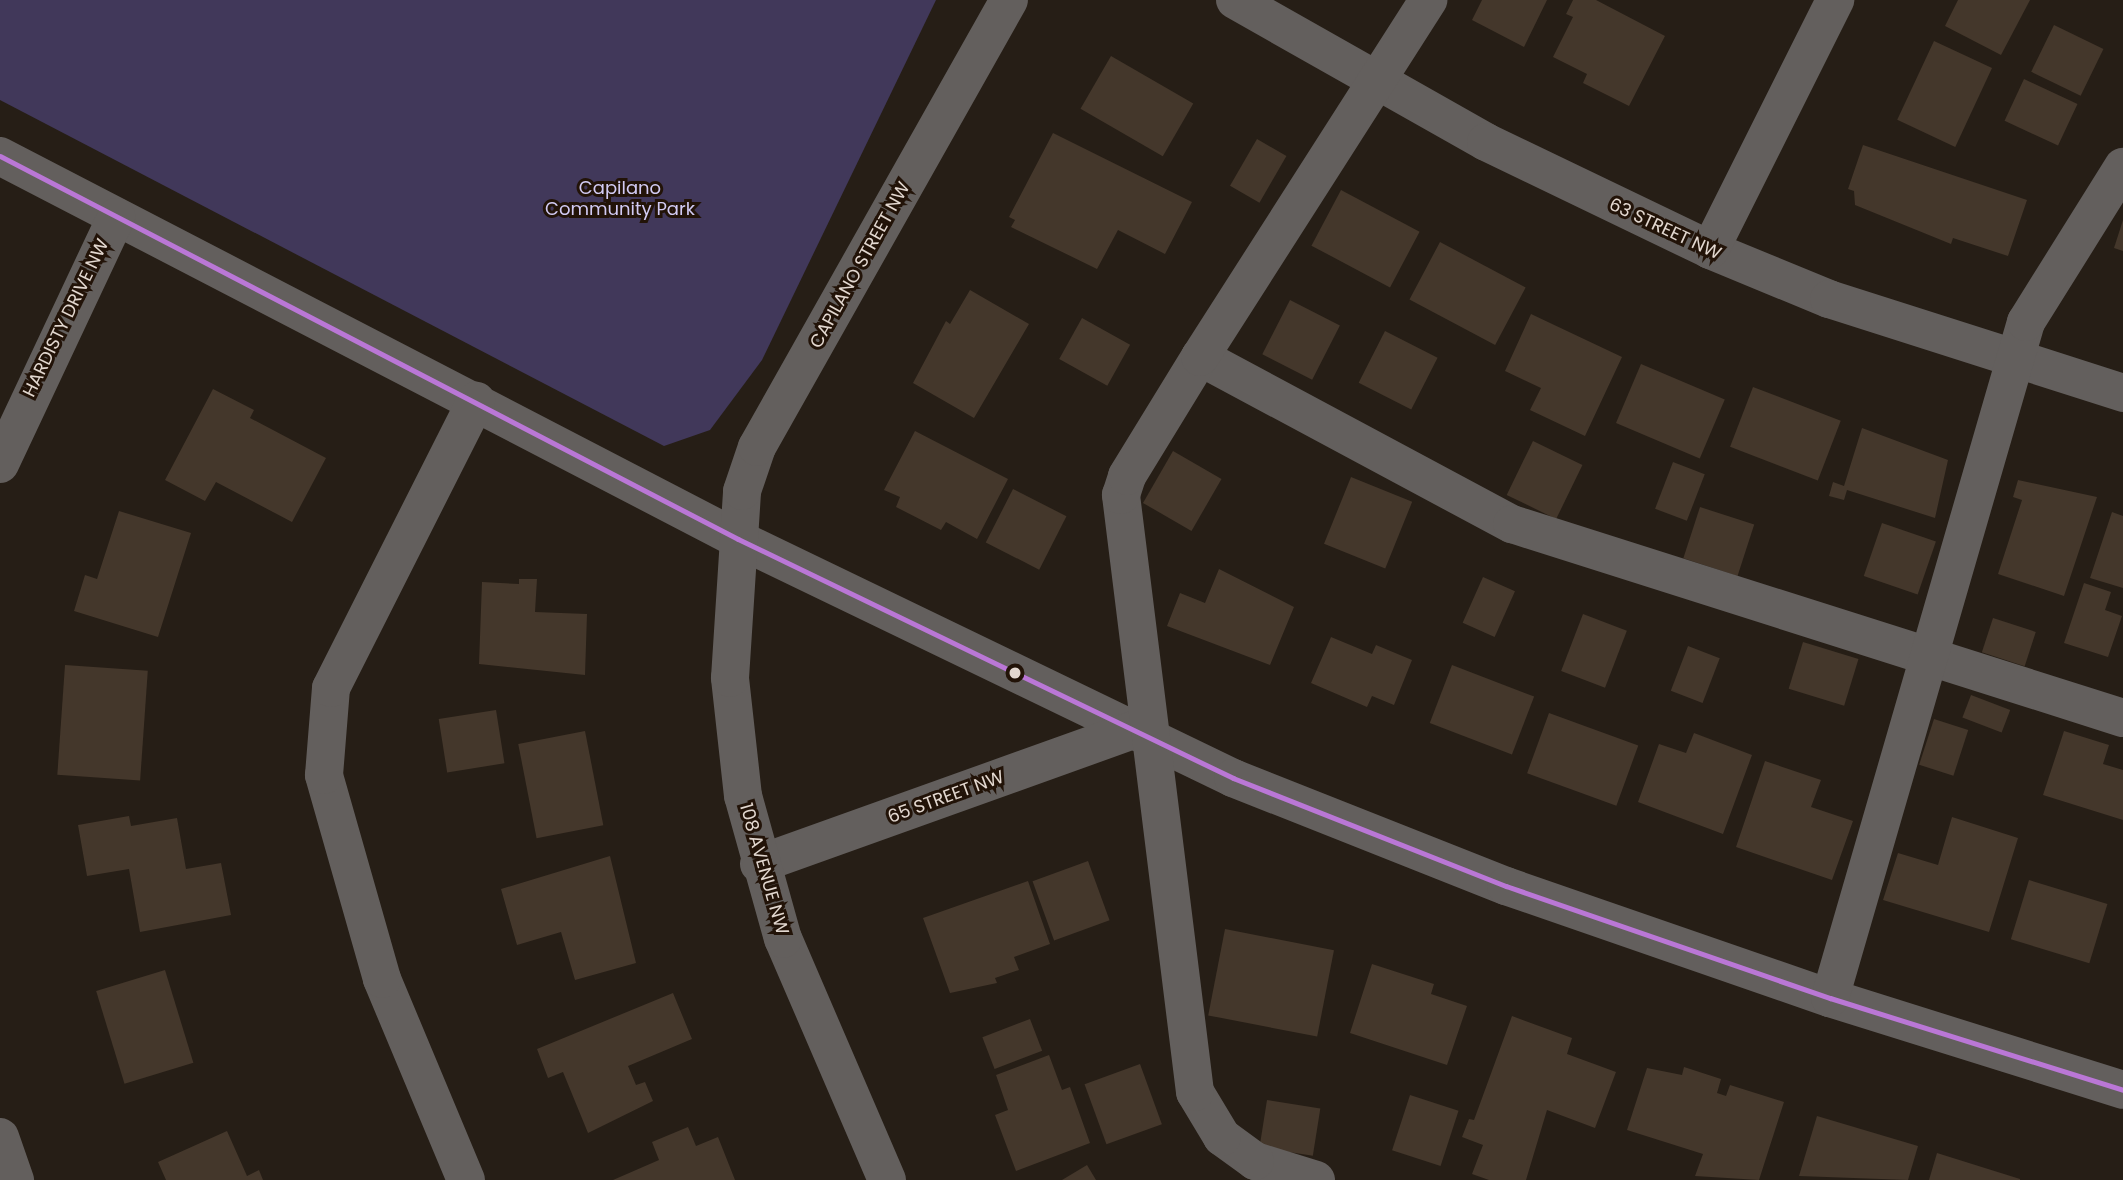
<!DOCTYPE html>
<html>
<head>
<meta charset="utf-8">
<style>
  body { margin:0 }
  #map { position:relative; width:2123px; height:1180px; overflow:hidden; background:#261e16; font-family:Poppins,sans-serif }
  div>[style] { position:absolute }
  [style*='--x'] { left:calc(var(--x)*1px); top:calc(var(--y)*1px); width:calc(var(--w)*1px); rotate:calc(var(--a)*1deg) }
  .green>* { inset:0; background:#41385a }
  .building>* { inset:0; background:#44372b; transform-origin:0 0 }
  .minor>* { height:38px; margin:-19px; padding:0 19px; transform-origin:19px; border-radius:19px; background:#635f5d }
  .bus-1>* { height:5px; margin:-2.5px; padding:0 2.5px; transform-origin:2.5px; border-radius:2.5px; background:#ba77d6 }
  .dots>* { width:19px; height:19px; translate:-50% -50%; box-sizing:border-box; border:4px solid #221308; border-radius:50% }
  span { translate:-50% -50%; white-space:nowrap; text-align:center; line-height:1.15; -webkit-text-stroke:6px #221308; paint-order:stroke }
  .park-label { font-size:18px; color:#d2cbf4 }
  .street-label { font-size:18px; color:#e3d8d0 }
</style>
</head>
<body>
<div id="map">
  <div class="green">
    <i style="clip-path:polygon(0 0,936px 0,762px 360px,710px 430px,664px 446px,0 100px)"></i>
  </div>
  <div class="building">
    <i style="clip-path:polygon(1482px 0,1547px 0,1524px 47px,1472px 20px)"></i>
    <i style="clip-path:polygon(1573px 0,1596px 0,1665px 36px,1629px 106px,1583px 83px,1587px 74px,1553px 57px,1573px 17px,1566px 14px)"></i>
    <i style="clip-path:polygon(1958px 0,2030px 0,2001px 55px,1945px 26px)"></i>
    <i style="left:2054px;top:25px;width:55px;height:52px;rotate:26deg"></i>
    <i style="left:1934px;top:41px;width:64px;height:87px;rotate:25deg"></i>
    <i style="left:1111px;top:56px;width:95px;height:61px;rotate:30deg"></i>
    <i style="left:2024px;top:79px;width:59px;height:46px;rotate:25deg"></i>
    <i style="clip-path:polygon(1053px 133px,1192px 202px,1165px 254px,1118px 230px,1097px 269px,1011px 227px,1015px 220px,1009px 217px)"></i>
    <i style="left:1257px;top:139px;width:34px;height:54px;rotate:30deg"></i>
    <i style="clip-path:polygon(1863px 145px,2027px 200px,2008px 256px,1953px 238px,1951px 244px,1855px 205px,1854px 191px,1848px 189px)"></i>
    <i style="left:1341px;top:190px;width:89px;height:63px;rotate:28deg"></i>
    <i style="clip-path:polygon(2123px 220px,2123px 251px,2114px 248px)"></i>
    <i style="left:1440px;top:242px;width:97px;height:65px;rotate:28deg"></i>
    <i style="clip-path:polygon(970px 290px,1029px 324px,974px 418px,913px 383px,946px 321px,950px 324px)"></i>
    <i style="left:1290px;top:300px;width:56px;height:61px;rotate:27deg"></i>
    <i style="clip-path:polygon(1531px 314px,1622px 357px,1585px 436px,1530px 410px,1541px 388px,1505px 371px)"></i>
    <i style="left:1082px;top:318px;width:55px;height:47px;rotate:29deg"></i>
    <i style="left:1385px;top:331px;width:59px;height:58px;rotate:27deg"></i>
    <i style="left:1641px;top:364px;width:91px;height:64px;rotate:23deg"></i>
    <i style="left:1753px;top:387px;width:94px;height:64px;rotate:21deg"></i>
    <i style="clip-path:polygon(213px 389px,254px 410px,250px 418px,326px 458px,292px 522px,216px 482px,205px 501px,165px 480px)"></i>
    <i style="clip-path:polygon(1862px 428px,1948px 460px,1935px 518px,1847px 490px,1844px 500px,1829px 496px,1833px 482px,1844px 486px)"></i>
    <i style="clip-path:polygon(915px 431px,1008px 479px,977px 539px,946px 522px,941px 530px,896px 507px,900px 497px,884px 490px)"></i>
    <i style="left:1533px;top:441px;width:55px;height:60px;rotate:26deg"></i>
    <i style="left:1173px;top:451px;width:56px;height:60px;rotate:30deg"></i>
    <i style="left:1673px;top:462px;width:34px;height:50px;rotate:21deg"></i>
    <i style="left:1351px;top:477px;width:66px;height:72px;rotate:22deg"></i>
    <i style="clip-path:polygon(2018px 480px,2097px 497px,2064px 596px,1998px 574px,2022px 500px,2013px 497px)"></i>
    <i style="left:1013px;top:489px;width:60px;height:60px;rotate:27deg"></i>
    <i style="left:1700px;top:507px;width:57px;height:54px;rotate:18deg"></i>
    <i style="clip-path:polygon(119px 511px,191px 533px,158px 637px,74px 611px,85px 575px,97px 579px)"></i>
    <i style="clip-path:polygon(2112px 512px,2123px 516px,2123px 588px,2090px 578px)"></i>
    <i style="left:1882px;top:523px;width:57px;height:56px;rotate:19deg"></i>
    <i style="clip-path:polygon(1219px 569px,1294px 607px,1270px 665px,1167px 626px,1180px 593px,1205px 603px)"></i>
    <i style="left:1483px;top:577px;width:35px;height:50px;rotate:24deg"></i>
    <i style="clip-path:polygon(519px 579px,537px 579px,535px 612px,587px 614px,585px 675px,479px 664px,482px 582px,519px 584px)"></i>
    <i style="clip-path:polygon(2084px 583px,2111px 592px,2105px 610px,2122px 616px,2108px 657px,2064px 643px)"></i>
    <i style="left:1583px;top:614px;width:47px;height:61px;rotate:21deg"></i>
    <i style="left:1993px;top:618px;width:45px;height:36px;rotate:18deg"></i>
    <i style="clip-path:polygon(1331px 637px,1372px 654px,1376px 645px,1412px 660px,1394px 705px,1372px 696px,1367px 707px,1311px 683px)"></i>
    <i style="left:1803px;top:642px;width:58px;height:49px;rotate:17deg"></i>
    <i style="left:1688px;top:646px;width:34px;height:48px;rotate:21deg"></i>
    <i style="left:65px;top:665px;width:83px;height:110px;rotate:4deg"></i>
    <i style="left:1452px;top:665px;width:88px;height:62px;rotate:21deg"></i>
    <i style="left:1971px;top:695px;width:42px;height:24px;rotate:21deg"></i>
    <i style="left:496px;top:710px;width:54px;height:58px;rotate:81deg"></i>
    <i style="left:1549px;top:713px;width:95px;height:64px;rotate:20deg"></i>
    <i style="left:1934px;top:719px;width:36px;height:48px;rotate:18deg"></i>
    <i style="left:585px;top:731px;width:96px;height:68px;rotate:79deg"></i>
    <i style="clip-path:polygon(2064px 731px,2109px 745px,2103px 764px,2123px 770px,2123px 820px,2043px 795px)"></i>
    <i style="clip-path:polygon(1694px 733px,1752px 755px,1723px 834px,1638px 802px,1659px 744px,1686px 753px)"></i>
    <i style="clip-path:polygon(1765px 761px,1821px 780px,1811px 807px,1853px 821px,1832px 880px,1736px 847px)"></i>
    <i style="clip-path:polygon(129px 816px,131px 826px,177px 818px,186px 869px,221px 863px,231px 915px,140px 932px,129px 869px,87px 876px,78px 825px)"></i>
    <i style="clip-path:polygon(1952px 817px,2018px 838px,1989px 932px,1883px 900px,1898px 853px,1938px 865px)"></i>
    <i style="clip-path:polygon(610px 856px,636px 963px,575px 980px,561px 932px,517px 945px,501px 889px)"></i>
    <i style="left:1088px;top:861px;width:63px;height:59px;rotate:70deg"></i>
    <i style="left:2029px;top:880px;width:82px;height:62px;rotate:17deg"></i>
    <i style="clip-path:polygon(1028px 881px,1050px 944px,1014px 957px,1019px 970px,995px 978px,997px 983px,950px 993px,923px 918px)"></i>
    <i style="left:1225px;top:929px;width:111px;height:88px;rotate:11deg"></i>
    <i style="clip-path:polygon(1372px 964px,1434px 984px,1431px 994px,1467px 1006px,1447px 1065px,1350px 1033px)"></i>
    <i style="left:165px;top:970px;width:97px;height:72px;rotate:73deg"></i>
    <i style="clip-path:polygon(673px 993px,692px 1039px,628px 1066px,636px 1085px,645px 1082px,653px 1101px,588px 1133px,563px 1072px,548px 1078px,537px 1049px)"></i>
    <i style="clip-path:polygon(1512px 1016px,1572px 1038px,1567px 1054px,1616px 1072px,1595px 1128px,1547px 1110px,1526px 1180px,1489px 1180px,1472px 1174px,1483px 1145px,1462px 1137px,1469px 1119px,1474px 1120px)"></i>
    <i style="left:1030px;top:1019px;width:34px;height:51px;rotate:69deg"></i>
    <i style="clip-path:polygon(1049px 1055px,1062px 1090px,1070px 1087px,1090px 1143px,1016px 1171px,995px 1115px,1008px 1110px,996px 1075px)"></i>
    <i style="left:1140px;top:1064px;width:64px;height:59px;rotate:70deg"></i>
    <i style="clip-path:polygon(1684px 1067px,1721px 1079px,1717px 1093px,1726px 1096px,1730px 1085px,1784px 1102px,1759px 1180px,1695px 1176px,1703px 1154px,1627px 1130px,1647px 1068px,1682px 1075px)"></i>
    <i style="left:1410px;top:1095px;width:51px;height:58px;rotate:18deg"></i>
    <i style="left:1267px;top:1100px;width:54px;height:48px;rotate:9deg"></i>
    <i style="clip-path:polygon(1817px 1116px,1918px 1146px,1908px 1180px,1799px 1176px)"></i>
    <i style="clip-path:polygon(688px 1127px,696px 1146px,718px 1137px,735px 1180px,613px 1180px,659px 1160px,652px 1142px)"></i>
    <i style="clip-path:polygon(227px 1131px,247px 1176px,259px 1170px,263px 1180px,166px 1180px,158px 1162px)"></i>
    <i style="clip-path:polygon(1937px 1153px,2020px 1179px,2020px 1180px,1929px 1180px)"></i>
    <i style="clip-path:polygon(1087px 1165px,1096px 1180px,1062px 1180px)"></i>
  </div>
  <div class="minor">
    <i style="--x:1235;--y:0;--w:288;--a:29.5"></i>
    <i style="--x:1486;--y:142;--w:249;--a:25.7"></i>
    <i style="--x:1710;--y:250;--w:129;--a:22.4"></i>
    <i style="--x:1829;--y:299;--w:309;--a:17.7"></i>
    <i style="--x:0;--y:156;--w:831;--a:27.43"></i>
    <i style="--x:738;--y:539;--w:550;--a:25.77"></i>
    <i style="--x:1233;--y:778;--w:294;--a:21.6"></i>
    <i style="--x:1506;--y:886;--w:343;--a:19.1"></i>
    <i style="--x:1830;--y:998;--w:307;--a:17.4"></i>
    <i style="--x:1710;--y:250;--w:280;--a:-63.4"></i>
    <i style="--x:1200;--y:357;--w:354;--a:28.2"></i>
    <i style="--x:1512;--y:524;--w:641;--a:17.62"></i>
    <i style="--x:0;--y:464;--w:273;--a:-64.8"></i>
    <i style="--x:759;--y:864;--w:397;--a:-19.7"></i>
    <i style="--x:1830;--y:998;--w:704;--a:-73.83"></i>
    <i style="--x:2026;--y:322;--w:183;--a:-58"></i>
    <i style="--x:0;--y:1137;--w:46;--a:70.8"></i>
    <i style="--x:466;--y:1180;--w:218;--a:-112.7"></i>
    <i style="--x:382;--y:979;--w:212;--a:-105.9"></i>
    <i style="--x:324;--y:775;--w:87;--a:-85.4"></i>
    <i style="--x:331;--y:688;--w:322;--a:-63.2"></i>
    <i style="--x:887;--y:1180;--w:262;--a:-113.3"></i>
    <i style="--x:783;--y:939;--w:148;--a:-105.6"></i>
    <i style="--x:743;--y:796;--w:119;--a:-96.3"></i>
    <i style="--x:730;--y:678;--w:187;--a:-86.3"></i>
    <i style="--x:742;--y:491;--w:46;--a:-71.2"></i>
    <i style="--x:757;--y:447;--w:513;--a:-60.59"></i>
    <i style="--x:1316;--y:1180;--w:64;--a:-162.7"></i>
    <i style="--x:1255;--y:1161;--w:41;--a:-144"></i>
    <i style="--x:1222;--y:1137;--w:52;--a:-121"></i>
    <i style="--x:1195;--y:1092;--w:602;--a:-97.07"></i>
    <i style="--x:1121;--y:495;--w:20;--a:-72"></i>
    <i style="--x:1127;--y:476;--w:140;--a:-58.5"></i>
    <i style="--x:1200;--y:357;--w:424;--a:-57.4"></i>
  </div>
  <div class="bus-1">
    <i style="--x:0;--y:156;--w:831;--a:27.43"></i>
    <i style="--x:738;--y:539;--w:550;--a:25.77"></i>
    <i style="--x:1233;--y:778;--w:294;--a:21.6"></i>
    <i style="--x:1506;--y:886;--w:343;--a:19.1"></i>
    <i style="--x:1830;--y:998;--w:307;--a:17.4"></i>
  </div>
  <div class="dots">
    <i style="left:1015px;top:673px;background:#e3d8d0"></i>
  </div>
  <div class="park-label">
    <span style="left:620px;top:199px">Capilano<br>Community Park</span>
  </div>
  <div class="street-label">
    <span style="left:1665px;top:229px;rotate:25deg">63 STREET NW</span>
    <span style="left:860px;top:265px;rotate:-61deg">CAPILANO STREET NW</span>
    <span style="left:66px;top:318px;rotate:-64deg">HARDISTY DRIVE NW</span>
    <span style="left:946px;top:797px;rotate:-20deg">65 STREET NW</span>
    <span style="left:764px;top:869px;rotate:74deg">108 AVENUE NW</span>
  </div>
</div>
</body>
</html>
